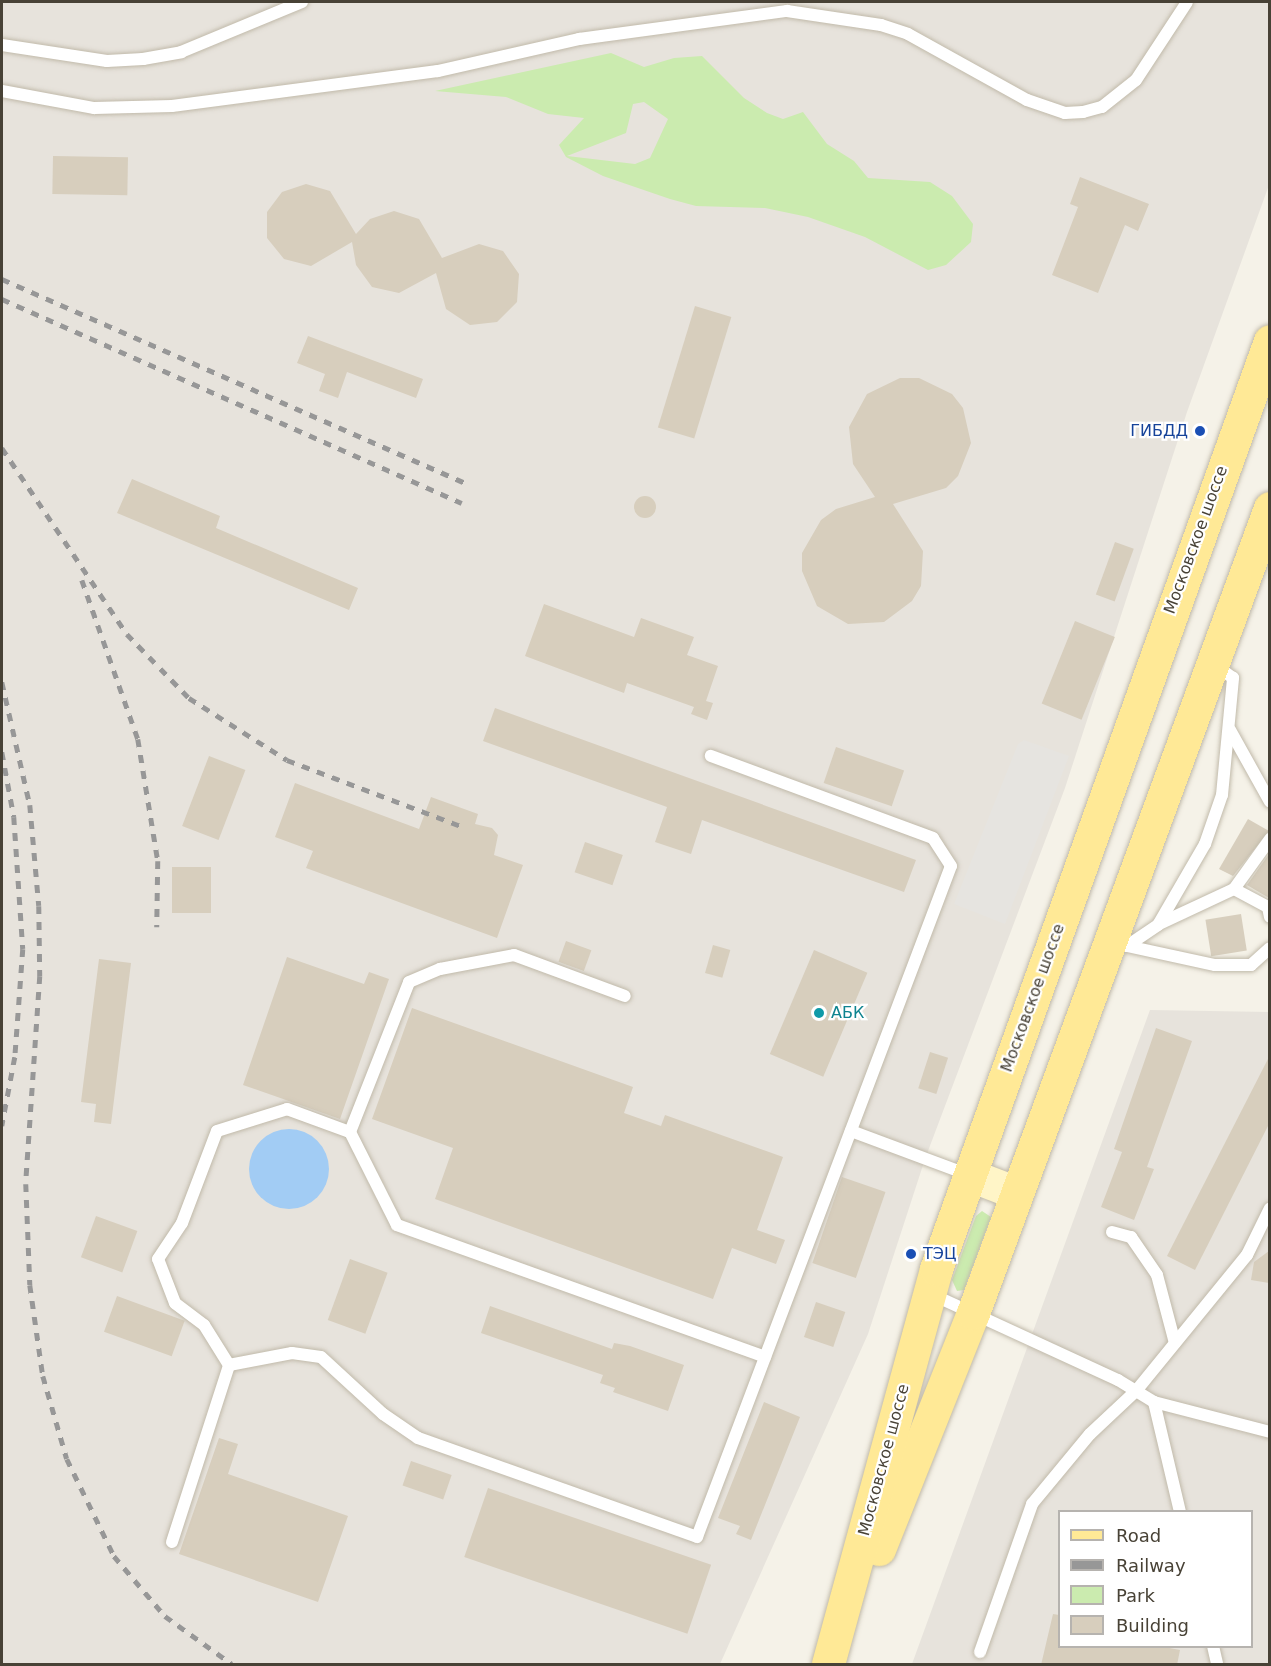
<!DOCTYPE html>
<html>
<head>
<meta charset="utf-8">
<style>
  body { margin:0 }
  #map { position:relative; width:1271px; height:1666px; overflow:hidden; background:#f5f2e8; font-family:"DejaVu Sans",sans-serif }
  div>[style] { position:absolute }
  [style*='--x'] { left:calc(var(--x)*1px); top:calc(var(--y)*1px); width:calc(var(--w)*1px); rotate:calc(var(--a)*1deg) }
  .industrial>* { inset:0; background:#e7e3dc }
  .green>* { inset:0; background:#cbebaf }
  .parking>* { inset:0; background:#e6e4e0 }
  .water>* { inset:0; background:#a2ccf4 }
  .round { border-radius:50% }
  .building>* { inset:0; background:#d7cebd; transform-origin:0 0 }
  .roads { filter:drop-shadow(0 0 2px #c1baaa) drop-shadow(0 0 2px #c1baaa) }
  .lane>* { height:12px; margin:-6px; padding:0 6px; transform-origin:6px; border-radius:6px; background:#fff }
  .secondary>* { height:33px; margin:-16.5px; padding:0 16.5px; transform-origin:16.5px; border-radius:16.5px; background:#fff5c7 }
  .primary>* { height:33px; margin:-16.5px; padding:0 16.5px; transform-origin:16.5px; border-radius:16.5px; background:#ffe996 }
  .rail>* { height:4.5px; margin-top:-2.25px; transform-origin:0; background:repeating-linear-gradient(90deg,#979797 0 8px,transparent 0 16px) }
  .dots>* { width:16px; height:16px; translate:-50% -50%; box-sizing:border-box; border:3px solid #fff; border-radius:50% }
  span { translate:-50% -50%; white-space:nowrap; text-align:center; line-height:1.15; -webkit-text-stroke:4.5px #fff; paint-order:stroke }
  .transit-label { font-size:16px; color:#164399 }
  .right { translate:-100% -50%; text-align:right }
  .left { translate:0 -50%; text-align:left }
  .street-label { font-size:16px; color:#484236 }
  .culture-label { font-size:16px; color:#0d838f }
  .frame { position:absolute; inset:0; border:3px solid #484236; pointer-events:none }
  .legend { position:absolute; left:1058px; top:1510px; width:195px; height:138px; box-sizing:border-box; background:#fff; border:2px solid #b6b3af; margin:0; padding:8px 10px; list-style:none; font-size:18px; color:#484236 }
  .legend li { display:flex; align-items:center; gap:12px; height:30px }
  .legend b { width:30px; border:2px solid #b6b3af }
</style>
</head>
<body>
<div id="map">
  <div class="industrial">
    <i style="clip-path:polygon(2px 2px,1269px 2px,1269px 185px,1187px 412px,1065px 788px,925px 1159px,868px 1334px,720px 1664px,2px 1664px)"></i>
    <i style="clip-path:polygon(evenodd,1150px 1010px,1269px 1012px,1269px 1664px,912px 1664px,1150px 1010px,1060px 1512px,1252px 1512px,1252px 1646px,1060px 1646px,1060px 1512px)"></i>
  </div>
  <div class="green">
    <i style="clip-path:polygon(evenodd,611px 53px,644px 67px,674px 58px,702px 56px,744px 98px,767px 113px,783px 119px,803px 112px,827px 144px,854px 161px,868px 178px,930px 182px,952px 196px,973px 224px,971px 242px,946px 265px,928px 270px,865px 237px,808px 217px,765px 208px,696px 206px,670px 199px,603px 176px,566px 157px,559px 145px,584px 118px,548px 114px,506px 97px,435px 91px,611px 53px,644px 102px,668px 119px,650px 158px,635px 164px,567px 156px,626px 133px,633px 104px,644px 102px)"></i>
    <i style="clip-path:polygon(982px 1211px,991px 1217px,964px 1290px,957px 1291px,952px 1280px,976px 1216px)"></i>
  </div>
  <div class="parking">
    <i style="clip-path:polygon(1024px 740px,1069px 756px,1005px 924px,954px 904px,1018px 744px)"></i>
  </div>
  <div class="water">
    <i class="round" style="left:249px;top:1129px;width:80px;height:80px"></i>
  </div>
  <div class="building">
    <i style="left:53px;top:156px;width:75px;height:38px;rotate:1deg"></i>
    <i style="clip-path:polygon(1080px 177px,1149px 204px,1138px 231px,1125px 225px,1098px 293px,1052px 275px,1078px 207px,1070px 204px)"></i>
    <i style="clip-path:polygon(306px 184px,330px 191px,356px 234px,370px 219px,394px 211px,419px 219px,442px 258px,479px 244px,503px 251px,519px 274px,517px 302px,497px 322px,470px 325px,446px 309px,436px 273px,399px 293px,372px 287px,356px 265px,352px 242px,311px 266px,284px 259px,267px 238px,267px 212px,282px 192px)"></i>
    <i style="left:695px;top:306px;width:38px;height:127px;rotate:17deg"></i>
    <i style="clip-path:polygon(308px 336px,423px 379px,416px 398px,347px 372px,338px 398px,319px 391px,325px 374px,297px 363px)"></i>
    <i style="clip-path:polygon(900px 378px,919px 378px,952px 394px,963px 408px,971px 443px,958px 476px,946px 488px,893px 504px,923px 551px,921px 586px,912px 601px,884px 622px,848px 624px,817px 606px,802px 571px,802px 553px,821px 520px,836px 509px,875px 497px,853px 464px,849px 427px,867px 394px)"></i>
    <i style="clip-path:polygon(132px 479px,220px 516px,216px 528px,358px 588px,349px 610px,117px 513px)"></i>
    <i class="round" style="left:634px;top:496px;width:22px;height:22px"></i>
    <i style="left:1115px;top:542px;width:20px;height:56px;rotate:20deg"></i>
    <i style="clip-path:polygon(544px 604px,634px 637px,641px 618px,694px 637px,687px 655px,718px 666px,706px 701px,713px 703px,707px 720px,691px 714px,694px 707px,627px 683px,624px 693px,525px 656px)"></i>
    <i style="left:1075px;top:621px;width:43px;height:89px;rotate:22deg"></i>
    <i style="clip-path:polygon(495px 708px,916px 860px,904px 892px,702px 820px,691px 854px,655px 842px,667px 807px,483px 741px)"></i>
    <i style="left:836px;top:747px;width:72px;height:38px;rotate:19deg"></i>
    <i style="left:209px;top:756px;width:39px;height:75px;rotate:21deg"></i>
    <i style="clip-path:polygon(295px 783px,419px 829px,431px 797px,478px 814px,475px 824px,492px 828px,498px 835px,494px 855px,523px 865px,497px 938px,306px 868px,313px 851px,275px 837px)"></i>
    <i style="clip-path:polygon(1248px 819px,1269px 831px,1233px 876px,1219px 869px)"></i>
    <i style="left:585px;top:842px;width:40px;height:32px;rotate:19deg"></i>
    <i style="clip-path:polygon(1269px 854px,1269px 898px,1247px 885px)"></i>
    <i style="left:172px;top:867px;width:39px;height:46px"></i>
    <i style="left:1241px;top:914px;width:37px;height:36px;rotate:81deg"></i>
    <i style="left:566px;top:941px;width:27px;height:22px;rotate:20deg"></i>
    <i style="left:713px;top:945px;width:18px;height:29px;rotate:16deg"></i>
    <i style="left:814px;top:950px;width:58px;height:113px;rotate:23deg"></i>
    <i style="clip-path:polygon(287px 957px,364px 984px,369px 972px,389px 979px,340px 1119px,243px 1085px)"></i>
    <i style="clip-path:polygon(99px 959px,131px 963px,111px 1124px,94px 1122px,96px 1104px,81px 1102px)"></i>
    <i style="clip-path:polygon(412px 1008px,633px 1087px,624px 1113px,661px 1126px,665px 1115px,783px 1157px,757px 1230px,785px 1240px,776px 1264px,732px 1248px,713px 1299px,435px 1199px,453px 1148px,372px 1119px)"></i>
    <i style="clip-path:polygon(1156px 1028px,1192px 1041px,1147px 1167px,1154px 1169px,1134px 1220px,1101px 1207px,1122px 1152px,1114px 1149px)"></i>
    <i style="left:930px;top:1052px;width:19px;height:38px;rotate:18deg"></i>
    <i style="clip-path:polygon(1269px 1057px,1269px 1124px,1195px 1270px,1167px 1256px)"></i>
    <i style="left:842px;top:1177px;width:46px;height:91px;rotate:19deg"></i>
    <i style="left:96px;top:1216px;width:44px;height:44px;rotate:20deg"></i>
    <i style="clip-path:polygon(1269px 1251px,1269px 1283px,1251px 1280px,1254px 1262px)"></i>
    <i style="left:350px;top:1259px;width:40px;height:65px;rotate:20deg"></i>
    <i style="left:117px;top:1296px;width:72px;height:38px;rotate:20deg"></i>
    <i style="left:816px;top:1302px;width:31px;height:37px;rotate:19deg"></i>
    <i style="clip-path:polygon(490px 1306px,612px 1349px,614px 1343px,630px 1346px,684px 1365px,668px 1411px,613px 1392px,615px 1388px,600px 1383px,603px 1375px,481px 1333px)"></i>
    <i style="clip-path:polygon(764px 1402px,800px 1417px,751px 1540px,736px 1534px,740px 1526px,718px 1518px)"></i>
    <i style="clip-path:polygon(219px 1438px,238px 1444px,228px 1474px,348px 1516px,318px 1602px,179px 1554px)"></i>
    <i style="left:411px;top:1461px;width:43px;height:26px;rotate:19deg"></i>
    <i style="left:488px;top:1488px;width:236px;height:73px;rotate:19deg"></i>
    <i style="clip-path:polygon(1053px 1614px,1059px 1615px,1059px 1647px,1164px 1647px,1180px 1650px,1177px 1665px,1041px 1665px)"></i>
  </div>
  <div class="roads">
    <div class="lane">
      <i style="--x:2;--y:45;--w:106;--a:8.7"></i>
      <i style="--x:107;--y:61;--w:36;--a:-3"></i>
      <i style="--x:143;--y:59;--w:39;--a:-10"></i>
      <i style="--x:181;--y:52;--w:131;--a:-22.5"></i>
      <i style="--x:2;--y:91;--w:94;--a:10.5"></i>
      <i style="--x:94;--y:108;--w:78;--a:-1.5"></i>
      <i style="--x:172;--y:106;--w:268;--a:-7.5"></i>
      <i style="--x:438;--y:71;--w:145;--a:-12.8"></i>
      <i style="--x:579;--y:39;--w:210;--a:-7.7"></i>
      <i style="--x:787;--y:11;--w:95;--a:8.5"></i>
      <i style="--x:881;--y:25;--w:28;--a:18"></i>
      <i style="--x:908;--y:34;--w:136;--a:29"></i>
      <i style="--x:1027;--y:100;--w:40;--a:18.9"></i>
      <i style="--x:1065;--y:113;--w:18;--a:-3"></i>
      <i style="--x:1083;--y:112;--w:20;--a:-15"></i>
      <i style="--x:1102;--y:107;--w:43;--a:-38.5"></i>
      <i style="--x:1136;--y:80;--w:93;--a:-56.8"></i>
      <i style="--x:1230;--y:730;--w:82;--a:60.9"></i>
      <i style="--x:1234;--y:889;--w:38;--a:28"></i>
      <i style="--x:1268;--y:907;--w:10;--a:79"></i>
      <i style="--x:1159;--y:924;--w:83;--a:-25"></i>
      <i style="--x:1234;--y:889;--w:62;--a:-54.2"></i>
      <i style="--x:1112;--y:940;--w:16;--a:22"></i>
      <i style="--x:1127;--y:946;--w:37;--a:-34"></i>
      <i style="--x:1158;--y:925;--w:94;--a:-59.9"></i>
      <i style="--x:1205;--y:844;--w:52;--a:-70.9"></i>
      <i style="--x:1222;--y:795;--w:118;--a:-84.6"></i>
      <i style="--x:1233;--y:678;--w:24;--a:-144"></i>
      <i style="--x:1127;--y:946;--w:90;--a:12.2"></i>
      <i style="--x:1215;--y:965;--w:36;--a:0"></i>
      <i style="--x:1251;--y:965;--w:25;--a:-42"></i>
      <i style="--x:851;--y:1131;--w:126;--a:20.4"></i>
      <i style="--x:350;--y:1132;--w:104;--a:63.2"></i>
      <i style="--x:397;--y:1225;--w:391;--a:19.7"></i>
      <i style="--x:1112;--y:1232;--w:20;--a:15"></i>
      <i style="--x:1131;--y:1237;--w:46;--a:55.6"></i>
      <i style="--x:1157;--y:1275;--w:70;--a:75.2"></i>
      <i style="--x:931;--y:1294;--w:206;--a:24.7"></i>
      <i style="--x:1118;--y:1380;--w:42;--a:31.4"></i>
      <i style="--x:1154;--y:1402;--w:113;--a:76.7"></i>
      <i style="--x:229;--y:1365;--w:47;--a:-122"></i>
      <i style="--x:204;--y:1325;--w:36;--a:-143"></i>
      <i style="--x:175;--y:1303;--w:47;--a:-111.1"></i>
      <i style="--x:158;--y:1259;--w:43;--a:-56.3"></i>
      <i style="--x:182;--y:1223;--w:98;--a:-69.2"></i>
      <i style="--x:217;--y:1131;--w:73;--a:-17.4"></i>
      <i style="--x:287;--y:1109;--w:67;--a:20.1"></i>
      <i style="--x:350;--y:1132;--w:161;--a:-68.5"></i>
      <i style="--x:409;--y:982;--w:34;--a:-23"></i>
      <i style="--x:440;--y:969;--w:75;--a:-10.7"></i>
      <i style="--x:514;--y:955;--w:118;--a:20.3"></i>
      <i style="--x:1154;--y:1402;--w:120;--a:14.5"></i>
      <i style="--x:172;--y:1542;--w:186;--a:-72.1"></i>
      <i style="--x:229;--y:1365;--w:64;--a:-10.8"></i>
      <i style="--x:292;--y:1353;--w:29;--a:8"></i>
      <i style="--x:321;--y:1357;--w:84;--a:42.6"></i>
      <i style="--x:383;--y:1414;--w:42;--a:34.4"></i>
      <i style="--x:418;--y:1438;--w:296;--a:19.5"></i>
      <i style="--x:697;--y:1537;--w:717;--a:-69.27"></i>
      <i style="--x:951;--y:866;--w:33;--a:-123"></i>
      <i style="--x:933;--y:838;--w:237;--a:-159.7"></i>
      <i style="--x:1213;--y:1646;--w:18;--a:77"></i>
      <i style="--x:980;--y:1652;--w:157;--a:-70.6"></i>
      <i style="--x:1032;--y:1504;--w:91;--a:-50.4"></i>
      <i style="--x:1090;--y:1434;--w:63;--a:-43.1"></i>
      <i style="--x:1136;--y:1391;--w:176;--a:-50.8"></i>
      <i style="--x:1247;--y:1255;--w:52;--a:-63.9"></i>
    </div>
    <div class="secondary">
      <i style="--x:970;--y:1175;--w:50;--a:21"></i>
    </div>
    <div class="primary">
      <i style="--x:879;--y:1549;--w:254;--a:-68.3"></i>
      <i style="--x:973;--y:1313;--w:858;--a:-69.75"></i>
      <i style="--x:828;--y:1664;--w:409;--a:-74.7"></i>
      <i style="--x:936;--y:1269;--w:986;--a:-70.21"></i>
    </div>
  </div>
  <div class="rail">
    <i style="--x:2;--y:279;--w:511;--a:23.76"></i>
    <i style="--x:2;--y:299;--w:503;--a:23.92"></i>
    <i style="--x:2;--y:448;--w:224;--a:56.1"></i>
    <i style="--x:127;--y:634;--w:89;--a:45.9"></i>
    <i style="--x:189;--y:698;--w:116;--a:32.3"></i>
    <i style="--x:287;--y:760;--w:188;--a:20.8"></i>
    <i style="--x:82;--y:580;--w:169;--a:70.6"></i>
    <i style="--x:138;--y:739;--w:124;--a:80.7"></i>
    <i style="--x:158;--y:861;--w:66;--a:90.9"></i>
    <i style="--x:2;--y:682;--w:126;--a:77.2"></i>
    <i style="--x:30;--y:805;--w:101;--a:84.9"></i>
    <i style="--x:39;--y:906;--w:70;--a:89.2"></i>
    <i style="--x:40;--y:976;--w:208;--a:93.9"></i>
    <i style="--x:26;--y:1184;--w:101;--a:87.7"></i>
    <i style="--x:30;--y:1285;--w:92;--a:81.9"></i>
    <i style="--x:43;--y:1376;--w:86;--a:73.9"></i>
    <i style="--x:67;--y:1459;--w:108;--a:64.1"></i>
    <i style="--x:114;--y:1556;--w:79;--a:49.6"></i>
    <i style="--x:165;--y:1616;--w:82;--a:35.6"></i>
    <i style="--x:2;--y:752;--w:66;--a:79.5"></i>
    <i style="--x:14;--y:817;--w:132;--a:86.1"></i>
    <i style="--x:23;--y:949;--w:108;--a:94.2"></i>
    <i style="--x:15;--y:1057;--w:70;--a:100.7"></i>
  </div>
  <div class="dots">
    <i style="left:1200px;top:431px;background:#1a4fb4"></i>
    <i style="left:819px;top:1013px;background:#0f9aa8"></i>
    <i style="left:911px;top:1254px;background:#1a4fb4"></i>
  </div>
  <div class="transit-label">
    <span class="right" style="left:1188px;top:431px">ГИБДД</span>
    <span class="left" style="left:923px;top:1254px">ТЭЦ</span>
  </div>
  <div class="street-label">
    <span style="left:1196px;top:540px;rotate:-70deg">Московское шоссе</span>
    <span style="left:1033px;top:998px;rotate:-70deg">Московское шоссе</span>
    <span style="left:884px;top:1460px;rotate:-75deg">Московское шоссе</span>
  </div>
  <div class="culture-label">
    <span class="left" style="left:831px;top:1013px">АБК</span>
  </div>
  <div class="frame"></div>
  <ul class="legend">
  <li><b style="height:8px;background:#ffe996"></b>Road</li>
  <li><b style="height:8px;background:#979797"></b>Railway</li>
  <li><b style="height:16px;background:#cbebaf"></b>Park</li>
  <li><b style="height:16px;background:#d7cebd"></b>Building</li>
  </ul>
</div>
</body>
</html>
